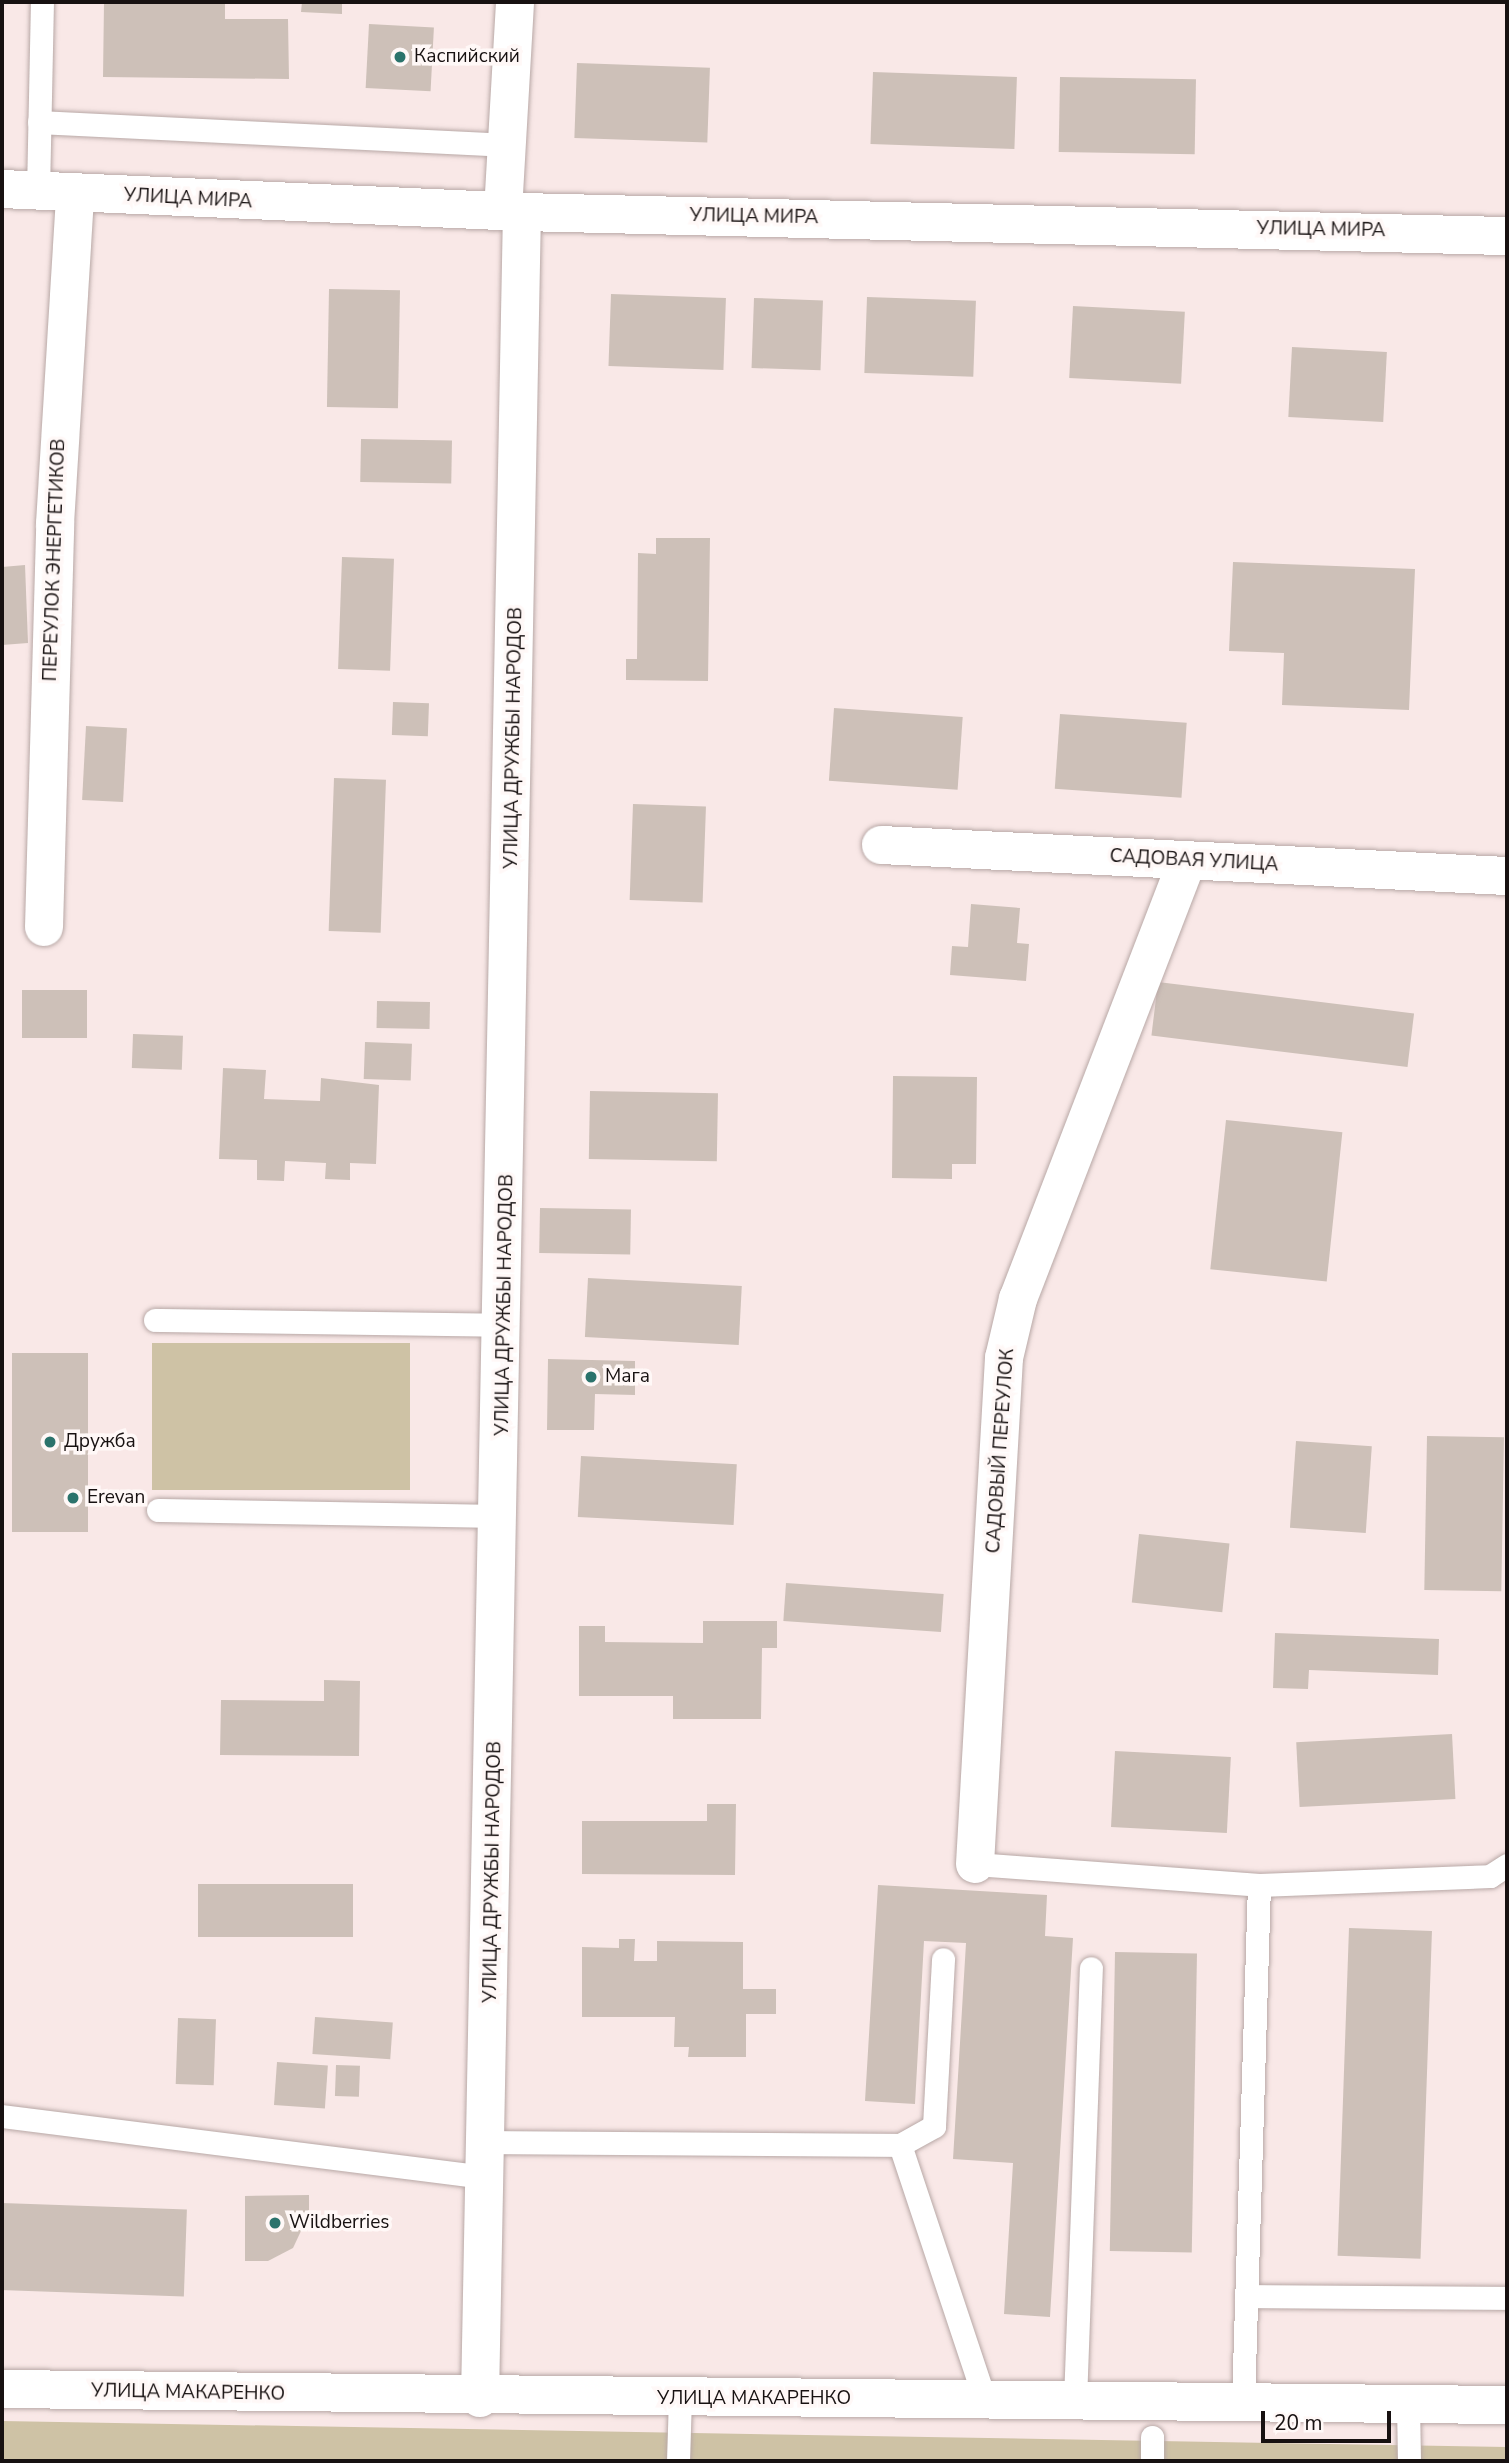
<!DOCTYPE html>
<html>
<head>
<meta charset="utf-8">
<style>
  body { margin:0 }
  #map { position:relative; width:1509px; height:2463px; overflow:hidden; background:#f9e8e7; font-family:"Nunito Sans",sans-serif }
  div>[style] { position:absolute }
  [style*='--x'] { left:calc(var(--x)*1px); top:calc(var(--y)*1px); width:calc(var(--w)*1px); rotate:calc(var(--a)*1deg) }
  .green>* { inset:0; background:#cec2a5; transform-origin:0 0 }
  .building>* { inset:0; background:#cdc0b8; transform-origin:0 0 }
  .roads { filter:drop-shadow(0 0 2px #b8a8a6) drop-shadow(0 0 2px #b8a8a6) }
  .lane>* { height:23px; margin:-11.5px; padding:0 11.5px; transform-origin:11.5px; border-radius:11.5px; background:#fff }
  .street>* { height:38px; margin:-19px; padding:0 19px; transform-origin:19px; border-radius:19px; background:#fff }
  .secondary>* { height:38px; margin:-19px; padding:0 19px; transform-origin:19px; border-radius:19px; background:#fff }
  .dots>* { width:19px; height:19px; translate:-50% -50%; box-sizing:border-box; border:4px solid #fff8f7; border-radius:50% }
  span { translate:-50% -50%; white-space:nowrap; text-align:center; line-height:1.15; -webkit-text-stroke:7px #fff8f7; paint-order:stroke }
  .poi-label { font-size:19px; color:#171111 }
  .left { translate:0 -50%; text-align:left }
  .street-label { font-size:19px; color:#171111 }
  .frame { position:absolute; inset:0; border:4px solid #171111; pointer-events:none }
  .scale { position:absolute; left:1261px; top:2411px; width:130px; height:32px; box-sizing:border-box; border:4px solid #171111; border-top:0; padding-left:9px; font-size:21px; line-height:24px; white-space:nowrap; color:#171111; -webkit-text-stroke:5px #fff8f7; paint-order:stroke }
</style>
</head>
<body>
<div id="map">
  <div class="green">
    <i style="left:152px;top:1343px;width:258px;height:147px"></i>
    <i style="clip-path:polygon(2px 2421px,1507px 2447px,1507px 2461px,2px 2461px)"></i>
  </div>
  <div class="building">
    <i style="clip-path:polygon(104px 2px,225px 2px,225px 19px,288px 19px,289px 79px,103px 77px)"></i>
    <i style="clip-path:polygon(302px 2px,342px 2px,342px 14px,301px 12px)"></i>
    <i style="left:369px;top:24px;width:65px;height:64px;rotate:3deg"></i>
    <i style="left:577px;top:63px;width:133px;height:75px;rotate:2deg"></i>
    <i style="left:873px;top:72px;width:144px;height:72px;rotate:2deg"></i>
    <i style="left:1060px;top:77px;width:136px;height:75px;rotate:1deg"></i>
    <i style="left:329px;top:289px;width:71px;height:118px;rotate:1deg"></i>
    <i style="left:611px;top:294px;width:115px;height:72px;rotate:2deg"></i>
    <i style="left:867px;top:297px;width:109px;height:76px;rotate:2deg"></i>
    <i style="left:754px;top:298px;width:69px;height:70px;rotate:2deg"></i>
    <i style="left:1073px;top:306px;width:112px;height:72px;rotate:3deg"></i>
    <i style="left:1292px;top:347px;width:95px;height:70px;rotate:3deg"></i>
    <i style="left:1505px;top:353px;width:2px;height:21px"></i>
    <i style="left:361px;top:439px;width:91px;height:43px;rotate:1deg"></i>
    <i style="clip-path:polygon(656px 538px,710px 538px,708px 681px,626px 680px,626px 659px,637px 659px,638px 553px,656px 554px)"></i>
    <i style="left:342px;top:557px;width:52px;height:112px;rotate:2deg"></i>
    <i style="clip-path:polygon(1233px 562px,1415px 569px,1409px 710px,1282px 705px,1284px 653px,1229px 651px)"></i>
    <i style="clip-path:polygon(25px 565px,28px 643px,2px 645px,2px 567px)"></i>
    <i style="left:393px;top:702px;width:36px;height:33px;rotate:2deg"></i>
    <i style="left:834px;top:708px;width:129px;height:73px;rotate:4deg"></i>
    <i style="left:1060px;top:714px;width:127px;height:75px;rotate:4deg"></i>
    <i style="left:86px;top:726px;width:41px;height:74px;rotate:3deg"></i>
    <i style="left:334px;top:778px;width:52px;height:153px;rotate:2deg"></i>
    <i style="left:633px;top:804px;width:73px;height:96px;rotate:2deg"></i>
    <i style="clip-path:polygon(971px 904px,1020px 908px,1017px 943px,1029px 944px,1026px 981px,950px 975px,952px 946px,968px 947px)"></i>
    <i style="left:1158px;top:982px;width:258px;height:54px;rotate:7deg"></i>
    <i style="left:22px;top:990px;width:65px;height:48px"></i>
    <i style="left:377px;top:1001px;width:53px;height:27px;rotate:1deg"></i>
    <i style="left:133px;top:1034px;width:50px;height:34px;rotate:2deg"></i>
    <i style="left:365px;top:1042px;width:47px;height:37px;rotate:2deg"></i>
    <i style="clip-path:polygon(223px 1068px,266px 1070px,264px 1099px,320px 1101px,321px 1078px,379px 1085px,376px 1164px,350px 1163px,350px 1180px,325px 1179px,326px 1163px,285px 1161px,284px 1181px,257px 1180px,257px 1160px,219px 1159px)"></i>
    <i style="clip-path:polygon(893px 1076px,977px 1077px,976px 1164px,952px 1164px,952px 1179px,892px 1178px)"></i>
    <i style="left:590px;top:1091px;width:128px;height:68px;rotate:1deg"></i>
    <i style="left:1226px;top:1120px;width:117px;height:150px;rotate:6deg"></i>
    <i style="left:540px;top:1208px;width:91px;height:45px;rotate:1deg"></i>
    <i style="left:588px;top:1278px;width:154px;height:59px;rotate:3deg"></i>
    <i style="left:12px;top:1353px;width:76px;height:179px"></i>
    <i style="clip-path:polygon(548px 1359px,635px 1361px,635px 1395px,595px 1394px,594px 1430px,547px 1430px)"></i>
    <i style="left:1427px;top:1436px;width:77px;height:154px;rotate:1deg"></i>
    <i style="left:1296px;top:1441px;width:76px;height:87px;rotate:4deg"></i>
    <i style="left:581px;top:1456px;width:156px;height:61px;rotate:3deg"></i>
    <i style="left:1139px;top:1534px;width:91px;height:69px;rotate:6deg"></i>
    <i style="left:786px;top:1583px;width:158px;height:38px;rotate:4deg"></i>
    <i style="clip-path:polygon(703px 1621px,777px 1621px,777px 1648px,762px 1648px,761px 1719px,673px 1719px,673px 1696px,579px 1696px,579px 1626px,605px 1626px,605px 1642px,703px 1643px)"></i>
    <i style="clip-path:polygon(1275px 1633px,1439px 1639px,1438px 1675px,1309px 1670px,1308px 1689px,1273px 1688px)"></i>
    <i style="clip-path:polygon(324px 1680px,360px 1681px,359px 1756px,220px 1755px,221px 1700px,324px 1701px)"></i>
    <i style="left:1452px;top:1734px;width:65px;height:156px;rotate:87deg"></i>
    <i style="left:1115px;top:1751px;width:116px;height:76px;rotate:3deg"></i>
    <i style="clip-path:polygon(707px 1804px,736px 1804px,735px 1875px,582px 1874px,582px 1821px,707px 1821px)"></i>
    <i style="left:198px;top:1884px;width:155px;height:53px"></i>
    <i style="clip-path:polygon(878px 1885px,1047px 1895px,1045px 1936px,1073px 1938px,1050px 2317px,1004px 2314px,1013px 2163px,953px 2159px,966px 1943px,924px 1941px,915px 2104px,865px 2101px)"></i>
    <i style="left:1349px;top:1928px;width:83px;height:328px;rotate:2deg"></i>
    <i style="clip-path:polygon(619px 1939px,635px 1939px,634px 1961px,657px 1961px,657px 1941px,743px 1942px,743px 1989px,776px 1989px,776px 2014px,746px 2014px,746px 2057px,688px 2057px,689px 2047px,674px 2047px,675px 2017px,582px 2017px,582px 1947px,619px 1948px)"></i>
    <i style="left:1115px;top:1952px;width:82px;height:299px;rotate:1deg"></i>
    <i style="left:315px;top:2017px;width:78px;height:37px;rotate:4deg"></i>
    <i style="left:178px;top:2018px;width:38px;height:66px;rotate:2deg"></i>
    <i style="left:277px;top:2062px;width:51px;height:43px;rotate:4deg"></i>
    <i style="left:336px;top:2065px;width:24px;height:31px;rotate:2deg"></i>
    <i style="clip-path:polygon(309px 2195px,309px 2214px,293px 2248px,268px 2261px,245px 2261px,245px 2196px)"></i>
    <i style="left:2px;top:2203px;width:185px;height:87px;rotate:2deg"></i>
  </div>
  <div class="roads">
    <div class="lane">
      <i style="--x:39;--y:122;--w:469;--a:2.8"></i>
      <i style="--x:38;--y:192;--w:190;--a:-88.8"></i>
      <i style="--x:155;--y:1320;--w:350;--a:0.8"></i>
      <i style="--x:158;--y:1510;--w:344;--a:1"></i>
      <i style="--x:975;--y:1864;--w:285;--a:4.2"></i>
      <i style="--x:1259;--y:1885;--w:231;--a:-2.2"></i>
      <i style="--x:1490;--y:1876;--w:20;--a:-33"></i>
      <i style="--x:2;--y:2116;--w:487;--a:7.2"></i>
      <i style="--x:487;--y:2142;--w:413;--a:0.4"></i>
      <i style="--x:900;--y:2145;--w:270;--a:71.6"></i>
      <i style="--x:900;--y:2145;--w:39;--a:-29"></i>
      <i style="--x:934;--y:2126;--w:167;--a:-86.9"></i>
      <i style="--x:1246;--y:2296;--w:261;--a:0.4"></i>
      <i style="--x:1075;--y:2401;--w:433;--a:-87.9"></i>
      <i style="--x:1243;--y:2402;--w:517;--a:-88.23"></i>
      <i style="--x:1408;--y:2404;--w:57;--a:89"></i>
      <i style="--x:678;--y:2461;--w:62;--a:-88.2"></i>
      <i style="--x:1152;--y:2461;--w:24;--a:-90"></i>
    </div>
    <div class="street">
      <i style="--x:503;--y:211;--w:209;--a:-86.7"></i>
      <i style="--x:881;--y:845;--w:627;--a:2.84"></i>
      <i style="--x:44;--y:927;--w:403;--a:-88.4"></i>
      <i style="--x:55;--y:524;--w:331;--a:-86.5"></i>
      <i style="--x:975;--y:1864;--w:507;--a:-86.72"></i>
      <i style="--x:1004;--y:1358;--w:61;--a:-76.7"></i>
      <i style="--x:1018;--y:1299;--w:470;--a:-68.9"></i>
      <i style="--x:480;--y:2398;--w:2186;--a:-88.9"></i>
    </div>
    <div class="secondary">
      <i style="--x:2;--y:189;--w:521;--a:2.53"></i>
      <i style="--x:522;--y:212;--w:985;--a:1.4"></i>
      <i style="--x:2;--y:2389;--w:1505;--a:0.61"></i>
    </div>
  </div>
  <div class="dots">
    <i style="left:400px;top:57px;background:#2b736c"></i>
    <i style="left:591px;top:1377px;background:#2b736c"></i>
    <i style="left:50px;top:1442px;background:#2b736c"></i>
    <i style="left:73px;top:1498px;background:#2b736c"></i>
    <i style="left:275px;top:2223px;background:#2b736c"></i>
  </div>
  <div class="poi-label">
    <span class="left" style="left:414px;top:57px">Каспийский</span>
    <span class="left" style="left:605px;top:1377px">Мага</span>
    <span class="left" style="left:64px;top:1442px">Дружба</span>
    <span class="left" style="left:87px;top:1498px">Erevan</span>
    <span class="left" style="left:289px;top:2223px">Wildberries</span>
  </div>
  <div class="street-label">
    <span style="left:188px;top:199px;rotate:3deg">УЛИЦА МИРА</span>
    <span style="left:754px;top:217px;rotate:1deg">УЛИЦА МИРА</span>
    <span style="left:1321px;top:230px;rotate:1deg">УЛИЦА МИРА</span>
    <span style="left:55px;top:560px;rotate:-88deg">ПЕРЕУЛОК ЭНЕРГЕТИКОВ</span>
    <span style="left:514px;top:738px;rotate:-89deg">УЛИЦА ДРУЖБЫ НАРОДОВ</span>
    <span style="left:1194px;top:861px;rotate:3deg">САДОВАЯ УЛИЦА</span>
    <span style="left:505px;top:1305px;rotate:-89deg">УЛИЦА ДРУЖБЫ НАРОДОВ</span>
    <span style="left:1001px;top:1451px;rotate:-86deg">САДОВЫЙ ПЕРЕУЛОК</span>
    <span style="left:493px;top:1872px;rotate:-89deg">УЛИЦА ДРУЖБЫ НАРОДОВ</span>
    <span style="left:188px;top:2393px;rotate:1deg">УЛИЦА МАКАРЕНКО</span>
    <span style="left:754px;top:2399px">УЛИЦА МАКАРЕНКО</span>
  </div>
  <div class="frame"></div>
  <div class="scale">20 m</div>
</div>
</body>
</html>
